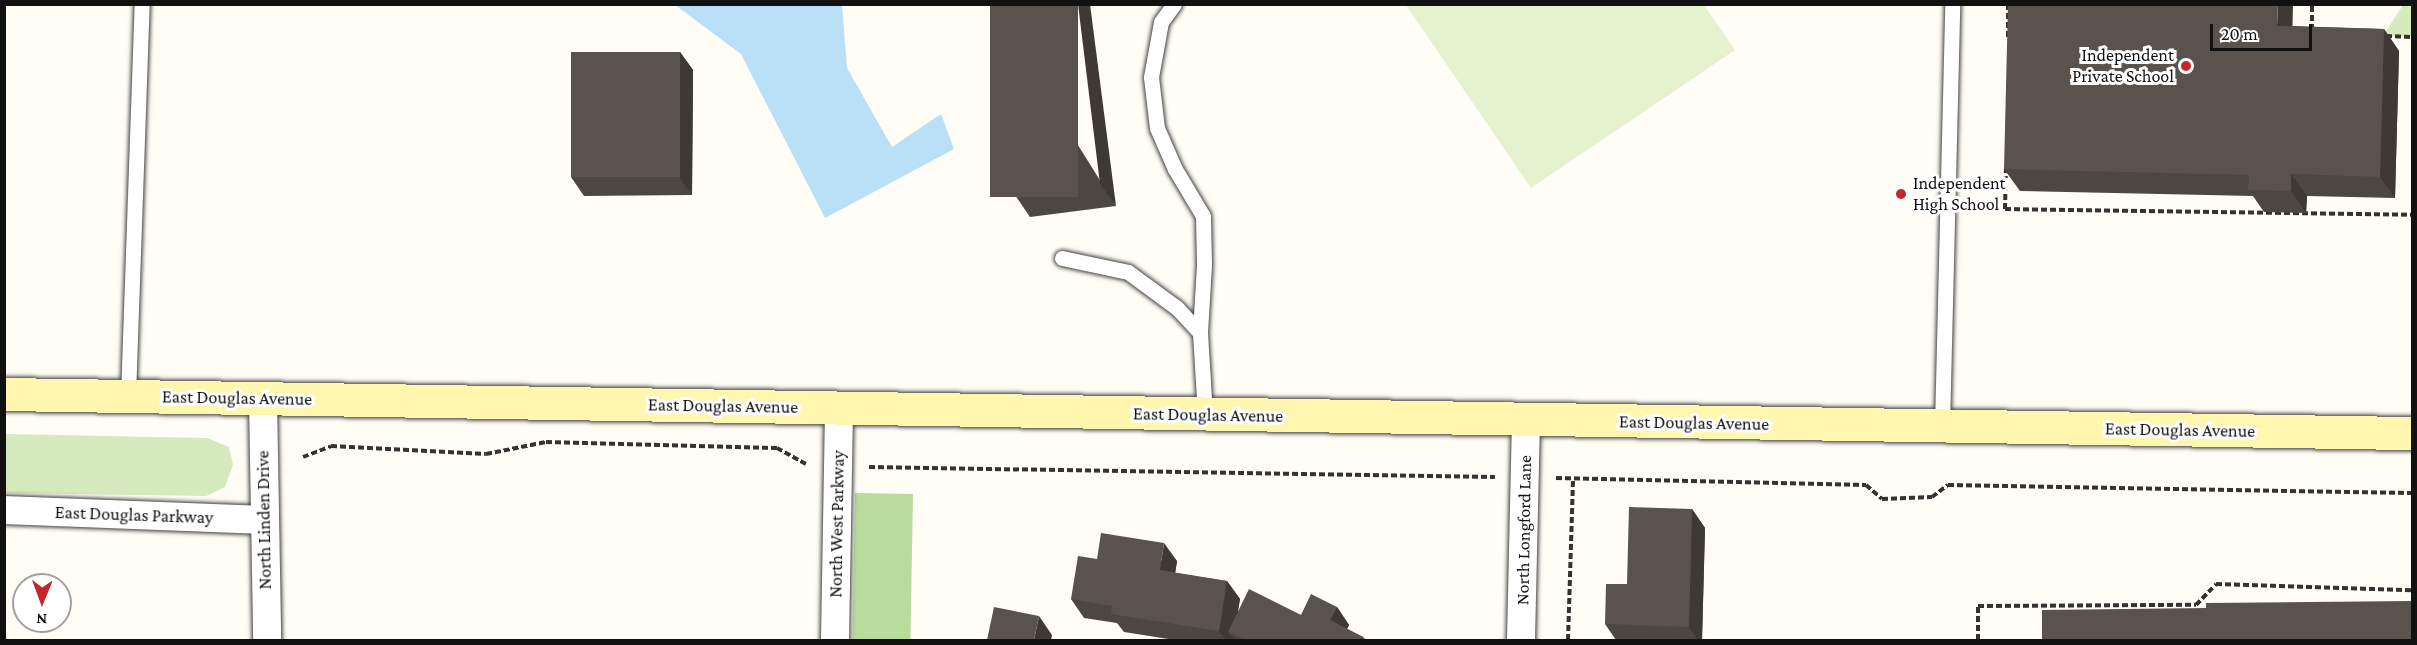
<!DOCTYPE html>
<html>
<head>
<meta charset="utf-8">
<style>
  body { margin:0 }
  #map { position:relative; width:2417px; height:645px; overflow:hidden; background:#fffdf5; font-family:"Crimson Pro",serif }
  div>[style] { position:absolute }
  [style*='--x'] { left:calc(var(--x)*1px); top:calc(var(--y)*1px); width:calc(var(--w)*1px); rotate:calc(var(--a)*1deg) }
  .green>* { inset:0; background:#d5ebbd }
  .forest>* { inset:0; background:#b9dc9c; transform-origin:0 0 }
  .pitch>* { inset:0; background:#e6f2cf }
  .water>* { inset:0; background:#b9e0f7 }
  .path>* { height:4px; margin-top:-2px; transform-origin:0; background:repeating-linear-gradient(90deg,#333 0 6px,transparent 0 9px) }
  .roads { filter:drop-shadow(0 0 2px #444) drop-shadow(0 0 2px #444) }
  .lane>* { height:15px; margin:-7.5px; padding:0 7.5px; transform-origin:7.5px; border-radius:7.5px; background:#fff }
  .street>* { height:28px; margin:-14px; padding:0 14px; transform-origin:14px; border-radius:14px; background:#fff }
  .secondary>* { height:33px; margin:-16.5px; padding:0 16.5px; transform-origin:16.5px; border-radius:16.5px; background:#fff6b0 }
  .wall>* { inset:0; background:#4d4742 }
  .shaded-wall>* { inset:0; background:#3f3936 }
  .building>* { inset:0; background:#5a524d; transform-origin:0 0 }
  .dots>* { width:16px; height:16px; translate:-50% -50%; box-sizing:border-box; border:3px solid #fff; border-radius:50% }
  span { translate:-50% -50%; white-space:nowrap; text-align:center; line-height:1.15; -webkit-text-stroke:6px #fff; paint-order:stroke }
  .poi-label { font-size:18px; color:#111 }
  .right { translate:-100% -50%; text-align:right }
  .left { translate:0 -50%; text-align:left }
  .street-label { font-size:18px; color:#111 }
  .frame { position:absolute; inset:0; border:6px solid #111; pointer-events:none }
  .north { position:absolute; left:12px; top:573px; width:60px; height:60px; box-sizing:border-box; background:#fff; border:2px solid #a0a0a0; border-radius:50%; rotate:181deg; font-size:16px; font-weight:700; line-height:24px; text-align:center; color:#111 }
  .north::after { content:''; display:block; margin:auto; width:21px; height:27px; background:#c4262e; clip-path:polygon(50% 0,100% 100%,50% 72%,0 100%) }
  .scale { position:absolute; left:2210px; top:24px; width:102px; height:27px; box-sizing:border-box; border:3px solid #111; border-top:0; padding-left:8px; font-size:18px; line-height:21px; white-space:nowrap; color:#111; -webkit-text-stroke:4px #fff; paint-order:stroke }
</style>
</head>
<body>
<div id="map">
  <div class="green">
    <i style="clip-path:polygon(2403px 5px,2412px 5px,2412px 37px,2383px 36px)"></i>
    <i style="clip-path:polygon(5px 434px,207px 438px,229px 447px,233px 465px,225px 487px,206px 496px,5px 493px)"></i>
  </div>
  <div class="forest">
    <i style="left:855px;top:493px;width:58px;height:147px;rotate:1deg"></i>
  </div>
  <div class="pitch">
    <i style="clip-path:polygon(1406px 5px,1704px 5px,1735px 50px,1531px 188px)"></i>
  </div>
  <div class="water">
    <i style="clip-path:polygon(675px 5px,842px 5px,847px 68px,892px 147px,941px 114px,954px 149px,825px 218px,741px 54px)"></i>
  </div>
  <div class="path">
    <i style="--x:2312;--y:30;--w:26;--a:-90"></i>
    <i style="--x:2386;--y:36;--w:26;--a:2"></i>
    <i style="--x:2008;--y:37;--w:33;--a:-90"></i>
    <i style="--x:2006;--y:167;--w:42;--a:91.4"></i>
    <i style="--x:2005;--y:209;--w:407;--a:0.8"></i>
    <i style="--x:303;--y:457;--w:30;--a:-21"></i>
    <i style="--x:331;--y:446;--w:155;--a:3"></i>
    <i style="--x:486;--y:454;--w:61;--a:-11.3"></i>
    <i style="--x:546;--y:442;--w:231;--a:1.5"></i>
    <i style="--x:777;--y:448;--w:33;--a:29"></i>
    <i style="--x:869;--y:467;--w:626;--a:0.92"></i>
    <i style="--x:1556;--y:478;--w:310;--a:1.3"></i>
    <i style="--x:1866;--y:485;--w:21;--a:41"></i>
    <i style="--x:1882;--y:499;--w:50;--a:-2.3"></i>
    <i style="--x:1932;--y:497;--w:20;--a:-37"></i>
    <i style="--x:1948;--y:485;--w:464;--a:1"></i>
    <i style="--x:1568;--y:640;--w:161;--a:-88.2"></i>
    <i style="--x:1978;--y:640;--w:34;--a:-90"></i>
    <i style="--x:1978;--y:606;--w:218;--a:-0.3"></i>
    <i style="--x:2196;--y:605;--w:29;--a:-46"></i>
    <i style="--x:2216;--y:584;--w:196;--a:1.8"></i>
  </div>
  <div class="roads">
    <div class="lane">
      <i style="--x:1174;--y:4;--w:22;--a:126"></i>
      <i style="--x:1161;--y:22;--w:56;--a:100.3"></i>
      <i style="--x:1151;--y:77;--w:51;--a:83.3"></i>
      <i style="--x:1157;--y:128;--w:45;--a:66.3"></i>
      <i style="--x:1175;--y:169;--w:55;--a:59.2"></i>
      <i style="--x:1203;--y:216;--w:49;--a:88.8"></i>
      <i style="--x:1204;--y:265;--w:68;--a:93.4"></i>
      <i style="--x:1062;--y:258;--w:67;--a:12"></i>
      <i style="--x:1128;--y:272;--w:61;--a:36.3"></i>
      <i style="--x:1177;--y:308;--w:34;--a:47"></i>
      <i style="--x:1200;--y:333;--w:81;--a:86.5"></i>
      <i style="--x:128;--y:396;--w:392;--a:-88"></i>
      <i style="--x:1942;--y:426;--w:422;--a:-88.6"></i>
    </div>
    <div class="street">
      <i style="--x:263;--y:399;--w:241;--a:89"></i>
      <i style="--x:4;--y:510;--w:260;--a:2.2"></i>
      <i style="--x:835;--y:640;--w:232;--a:-89"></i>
      <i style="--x:1521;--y:640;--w:220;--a:-88.7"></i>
    </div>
    <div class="secondary">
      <i style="--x:4;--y:394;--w:2408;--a:0.93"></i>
    </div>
  </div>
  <div class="wall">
    <i style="clip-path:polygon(990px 4px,1116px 206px,1030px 217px,1015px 195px)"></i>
    <i style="clip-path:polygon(2293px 26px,2384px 29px,2399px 51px,2395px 198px,2307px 196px,2306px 213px,2264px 212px,2253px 196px,2020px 191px,2004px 169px)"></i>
    <i style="clip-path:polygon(680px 52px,693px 70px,692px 195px,584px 196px,571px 177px)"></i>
    <i style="clip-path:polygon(1692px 509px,1705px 528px,1702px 640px,1616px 640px,1605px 624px,1627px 584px)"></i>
    <i style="clip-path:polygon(1097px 559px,1177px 561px,1175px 573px,1227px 581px,1240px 599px,1238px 611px,1301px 615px,1337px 607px,1349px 625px,1347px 629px,1363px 637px,1366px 640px,1234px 640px,1234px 639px,1233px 640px,1175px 640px,1124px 632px,1117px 623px,1084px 618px,1071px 599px)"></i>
  </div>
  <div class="shaded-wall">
    <i style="clip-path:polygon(1078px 4px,1090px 4px,1116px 206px,1100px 184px)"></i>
    <i style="clip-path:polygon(2278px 4px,2293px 4px,2292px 48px,2277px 26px)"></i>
    <i style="clip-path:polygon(2384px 29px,2399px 51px,2395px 198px,2380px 177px)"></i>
    <i style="clip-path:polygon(680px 52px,693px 70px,692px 195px,679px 177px)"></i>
    <i style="clip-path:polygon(2291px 174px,2307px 196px,2306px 213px,2291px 191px)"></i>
    <i style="clip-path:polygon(1692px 509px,1705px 528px,1702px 640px,1698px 640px,1689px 627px)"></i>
    <i style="clip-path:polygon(1164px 543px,1177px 561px,1173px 588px,1160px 570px)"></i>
    <i style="clip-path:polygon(1227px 581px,1240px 599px,1234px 635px,1228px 632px,1234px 639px,1233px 640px,1226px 640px,1219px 631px)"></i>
    <i style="clip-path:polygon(1337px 607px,1349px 625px,1342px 638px,1330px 620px)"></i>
    <i style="clip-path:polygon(1039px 616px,1052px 635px,1051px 640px,1034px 640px)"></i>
  </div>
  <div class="building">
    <i style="left:990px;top:4px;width:88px;height:193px"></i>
    <i style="clip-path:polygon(2008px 4px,2278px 4px,2277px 26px,2384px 29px,2380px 177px,2291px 174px,2291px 191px,2248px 190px,2249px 175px,2004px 169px)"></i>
    <i style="left:680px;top:52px;width:125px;height:109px;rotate:90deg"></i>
    <i style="clip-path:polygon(1629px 507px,1692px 509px,1689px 627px,1605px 624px,1606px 584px,1627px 584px)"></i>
    <i style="clip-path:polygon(1101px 533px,1164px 543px,1160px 570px,1227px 581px,1219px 631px,1111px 614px,1112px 606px,1071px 599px,1078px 556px,1097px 559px)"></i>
    <i style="clip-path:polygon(1249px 589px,1301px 615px,1311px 594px,1337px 607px,1330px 620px,1363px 637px,1361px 640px,1246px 640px,1228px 632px)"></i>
    <i style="clip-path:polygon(2412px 601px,2412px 640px,2042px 640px,2042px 610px,2206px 608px,2206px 603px)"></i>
    <i style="clip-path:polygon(994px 607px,1039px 616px,1034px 640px,987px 640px)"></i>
  </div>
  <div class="dots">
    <i style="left:2186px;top:66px;background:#c4262e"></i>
    <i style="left:1901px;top:194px;background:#c4262e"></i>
  </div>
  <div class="poi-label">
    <span class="right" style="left:2174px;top:66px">Independent<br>Private School</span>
    <span class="left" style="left:1913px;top:194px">Independent<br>High School</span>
  </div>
  <div class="street-label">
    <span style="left:237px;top:398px;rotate:1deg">East Douglas Avenue</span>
    <span style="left:723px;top:406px;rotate:1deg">East Douglas Avenue</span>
    <span style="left:1208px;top:415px;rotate:1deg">East Douglas Avenue</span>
    <span style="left:1694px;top:423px;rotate:1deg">East Douglas Avenue</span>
    <span style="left:2180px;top:430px;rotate:1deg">East Douglas Avenue</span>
    <span style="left:134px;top:515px;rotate:2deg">East Douglas Parkway</span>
    <span style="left:264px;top:520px;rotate:-91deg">North Linden Drive</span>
    <span style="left:837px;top:524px;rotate:-89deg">North West Parkway</span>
    <span style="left:1524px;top:530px;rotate:-89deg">North Longford Lane</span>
  </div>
  <div class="frame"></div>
  <div class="north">N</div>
  <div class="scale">20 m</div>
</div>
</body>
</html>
